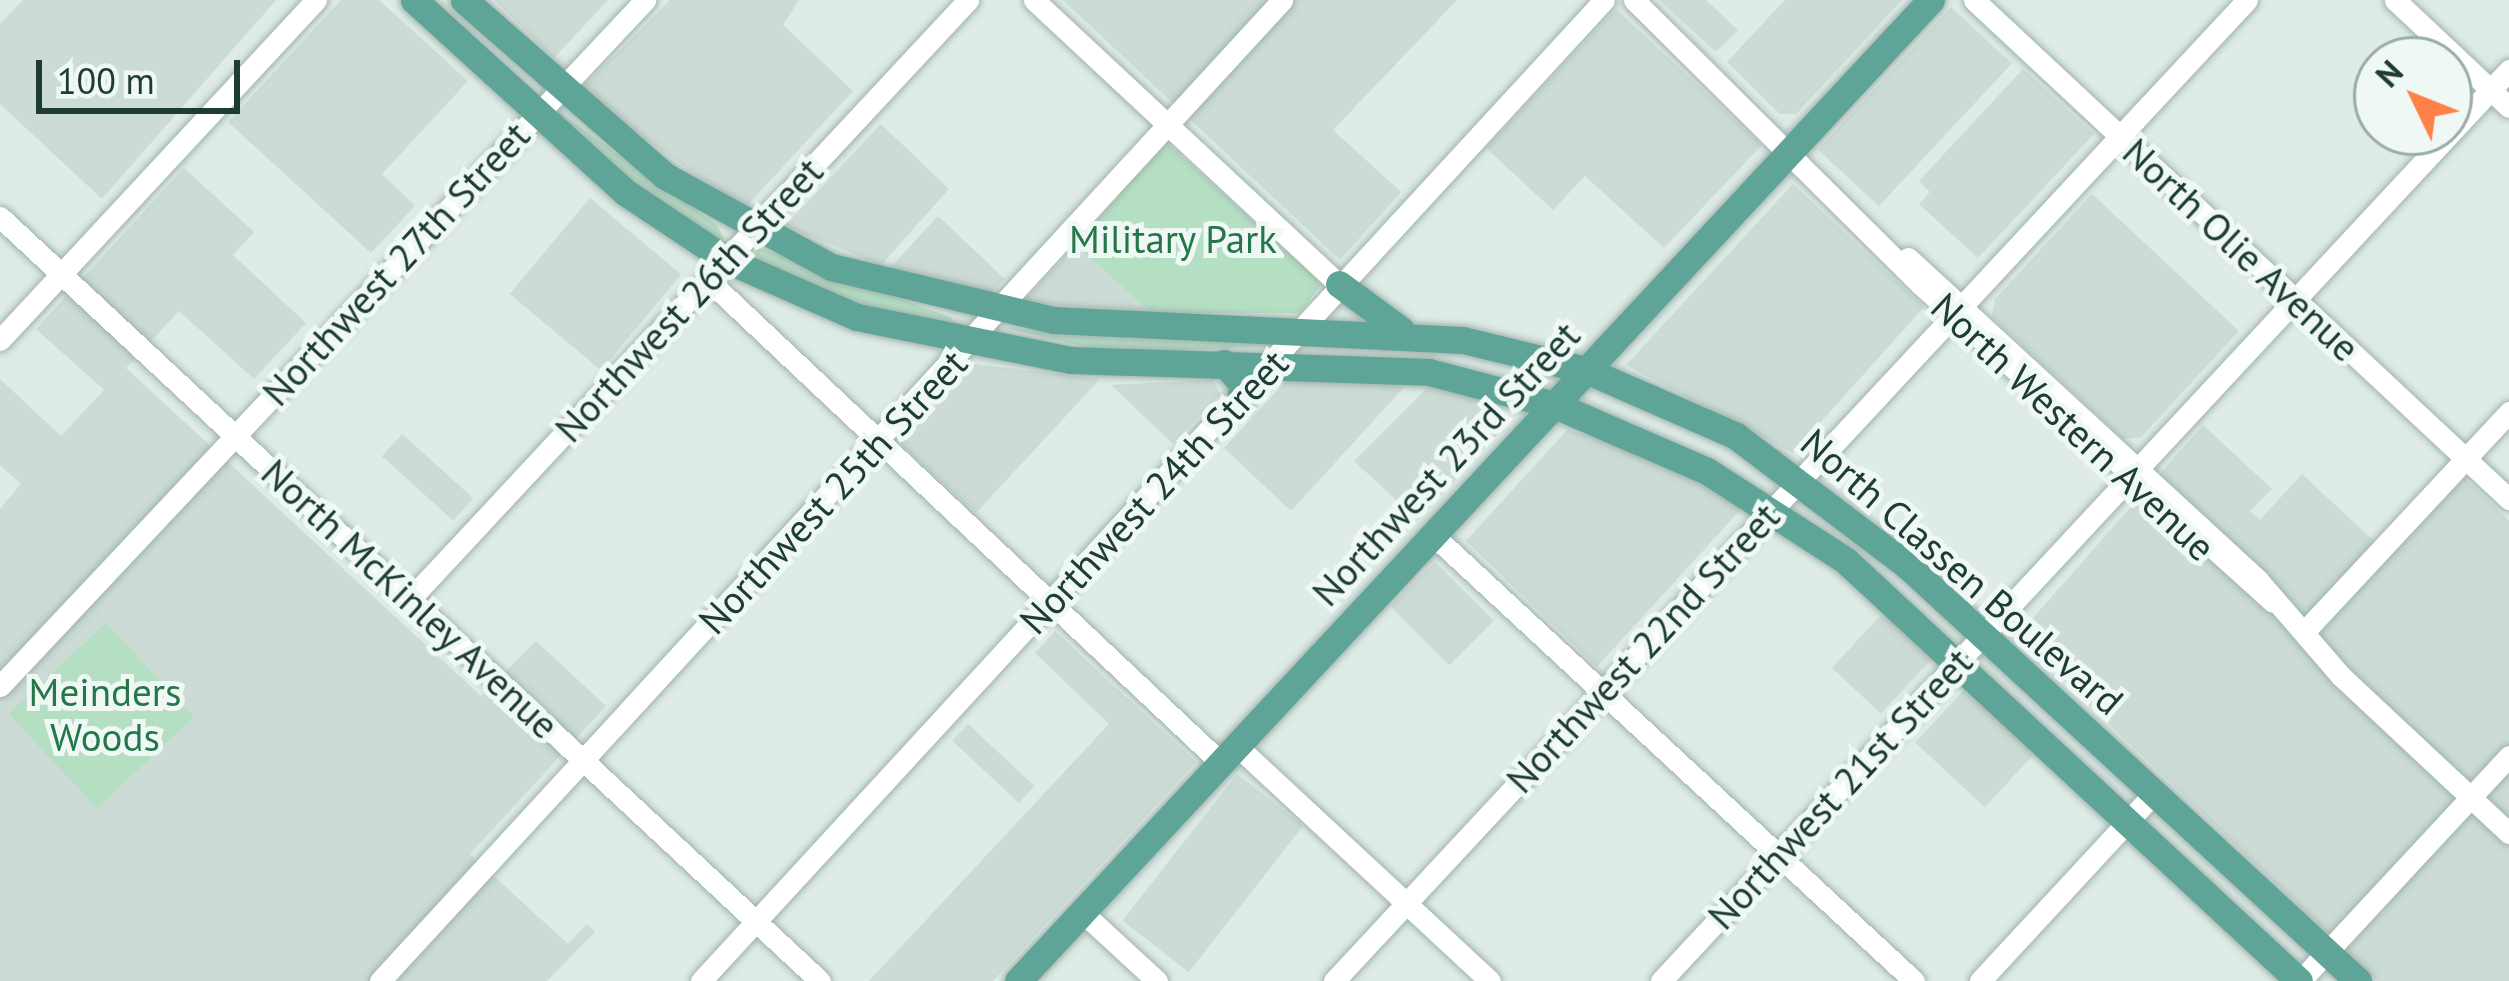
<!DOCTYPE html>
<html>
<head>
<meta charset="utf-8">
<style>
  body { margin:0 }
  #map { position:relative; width:2509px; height:981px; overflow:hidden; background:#deebe6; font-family:"PT Sans",sans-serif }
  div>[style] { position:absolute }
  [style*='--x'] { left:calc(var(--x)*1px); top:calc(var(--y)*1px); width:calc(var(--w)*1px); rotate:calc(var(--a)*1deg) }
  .built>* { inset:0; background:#ccdbd5; transform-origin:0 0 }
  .green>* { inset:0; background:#b5dfc3; transform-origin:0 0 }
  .roads { filter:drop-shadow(0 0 3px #a1b3ae) drop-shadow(0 0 3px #a1b3ae) }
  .minor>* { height:21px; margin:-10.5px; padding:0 10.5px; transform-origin:10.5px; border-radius:10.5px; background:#fff }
  .major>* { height:27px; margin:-13.5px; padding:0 13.5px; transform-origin:13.5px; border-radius:13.5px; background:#5fa597 }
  span { translate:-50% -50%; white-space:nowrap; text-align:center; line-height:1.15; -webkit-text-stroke:10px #eff8f4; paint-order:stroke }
  .park-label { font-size:39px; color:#25774a }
  .street-label { font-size:39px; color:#1e3c36 }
  .north { position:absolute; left:2353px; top:36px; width:120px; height:120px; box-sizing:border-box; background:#eff8f4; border:3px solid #9bada8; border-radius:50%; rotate:313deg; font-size:33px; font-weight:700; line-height:48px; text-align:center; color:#1e3c36 }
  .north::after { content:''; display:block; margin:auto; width:42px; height:54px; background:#fe8149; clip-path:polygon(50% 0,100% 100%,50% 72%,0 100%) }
  .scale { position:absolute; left:36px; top:60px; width:204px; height:54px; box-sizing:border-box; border:6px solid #1e3c36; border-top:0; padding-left:15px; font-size:36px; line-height:42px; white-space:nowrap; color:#1e3c36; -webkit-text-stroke:9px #eff8f4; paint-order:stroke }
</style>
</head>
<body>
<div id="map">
  <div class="built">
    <i style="clip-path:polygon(23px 0,276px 0,102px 199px,0 104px,0 24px)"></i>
    <i style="clip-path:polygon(341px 0,379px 0,468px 81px,382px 174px,415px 206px,371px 253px,228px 122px)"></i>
    <i style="clip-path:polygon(494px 0,608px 0,554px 58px)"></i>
    <i style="clip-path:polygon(670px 0,799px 0,783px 25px,853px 91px,744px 209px,579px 91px)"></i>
    <i style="clip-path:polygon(1063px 0,1457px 0,1333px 130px,1401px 192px,1340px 260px)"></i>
    <i style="clip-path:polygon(1659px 0,1706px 0,1738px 30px,1716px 52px)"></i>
    <i style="clip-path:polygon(1785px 0,1902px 0,1796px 114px,1780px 114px,1727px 62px)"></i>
    <i style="left:1951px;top:7px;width:83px;height:195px;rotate:43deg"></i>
    <i style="clip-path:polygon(1616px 9px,1762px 145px,1664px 248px,1585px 176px,1553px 210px,1486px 148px)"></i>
    <i style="clip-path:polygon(2023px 69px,2094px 134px,1978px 258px,1919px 204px,1930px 192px,1919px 181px)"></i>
    <i style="clip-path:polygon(881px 124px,949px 189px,881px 265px,785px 226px)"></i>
    <i style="clip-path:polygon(184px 168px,254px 232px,233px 255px,306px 323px,254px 379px,179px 311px,126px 368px,481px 696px,536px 641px,606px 706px,470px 854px,568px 944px,587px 924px,595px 932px,547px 981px,0 981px,0 509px,21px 484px,0 465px,0 379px,61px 436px,104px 390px,36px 329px)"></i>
    <i style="clip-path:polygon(1793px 184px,1924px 307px,1793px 453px,1626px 365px)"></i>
    <i style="clip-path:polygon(2092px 194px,2239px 331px,2141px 437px,2123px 439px,1992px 317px,1995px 299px)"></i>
    <i style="left:590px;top:198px;width:119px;height:125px;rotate:40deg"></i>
    <i style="clip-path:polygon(938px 216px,1005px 279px,989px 295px,889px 269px)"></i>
    <i style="clip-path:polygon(1076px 245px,1151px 313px,1024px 302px)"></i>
    <i style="clip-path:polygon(974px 364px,1100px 379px,976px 513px,900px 444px)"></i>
    <i style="clip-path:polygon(1212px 380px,1221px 394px,1173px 444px,1111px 385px)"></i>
    <i style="clip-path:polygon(1287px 380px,1407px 384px,1291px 511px,1224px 448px)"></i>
    <i style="clip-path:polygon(1429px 386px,1488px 400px,1511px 420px,1418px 520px,1354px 461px)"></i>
    <i style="clip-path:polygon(2203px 425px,2272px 489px,2250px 511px,2260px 520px,2302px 474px,2390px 556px,2464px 478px,2509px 520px,2509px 981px,2378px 981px,2017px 636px)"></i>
    <i style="clip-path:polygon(1567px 430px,1633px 448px,1743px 507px,1597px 667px,1466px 541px)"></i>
    <i style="left:402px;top:434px;width:96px;height:30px;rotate:42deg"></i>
    <i style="left:1435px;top:562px;width:83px;height:63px;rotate:45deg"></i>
    <i style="left:1883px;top:613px;width:67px;height:75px;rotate:43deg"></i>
    <i style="clip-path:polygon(1055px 631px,1196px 762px,993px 981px,869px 981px,1109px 724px,1035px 653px)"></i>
    <i style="left:1965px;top:689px;width:95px;height:73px;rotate:43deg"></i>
    <i style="left:968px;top:724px;width:91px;height:23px;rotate:43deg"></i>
    <i style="left:1237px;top:774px;width:84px;height:186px;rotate:38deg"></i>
  </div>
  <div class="green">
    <i style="clip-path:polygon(555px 109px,718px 226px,726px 246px,586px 150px)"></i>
    <i style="clip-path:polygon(1165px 141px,1322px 283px,1300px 313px,1151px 313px,1076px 245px)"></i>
    <i style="clip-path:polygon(757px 247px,950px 317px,963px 331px,894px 319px,754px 257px)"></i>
    <i style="clip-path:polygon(1000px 327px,1115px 338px,1283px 345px,1119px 354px)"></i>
    <i style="left:106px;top:623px;width:129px;height:133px;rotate:47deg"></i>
  </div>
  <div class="roads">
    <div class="minor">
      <i style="--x:1034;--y:0;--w:417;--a:43"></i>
      <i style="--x:1634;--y:0;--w:403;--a:44.8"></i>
      <i style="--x:1920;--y:284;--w:475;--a:42"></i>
      <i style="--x:1974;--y:0;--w:732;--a:43.01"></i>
      <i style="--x:2395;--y:0;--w:156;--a:43.2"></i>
      <i style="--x:0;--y:217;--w:1121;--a:42.98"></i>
      <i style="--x:1908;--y:258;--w:476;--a:42.6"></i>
      <i style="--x:2258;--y:580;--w:127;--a:49.2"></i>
      <i style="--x:2341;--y:676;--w:230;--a:43.1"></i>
      <i style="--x:708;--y:280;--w:705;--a:43.27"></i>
      <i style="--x:0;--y:340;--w:464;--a:-47.1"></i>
      <i style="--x:1433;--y:535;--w:656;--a:42.84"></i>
      <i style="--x:410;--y:599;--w:819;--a:-47.03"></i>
      <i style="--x:2304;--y:632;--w:301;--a:-47"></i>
      <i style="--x:0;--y:686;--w:942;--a:-46.76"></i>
      <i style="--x:1237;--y:746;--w:345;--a:42.9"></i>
      <i style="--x:1082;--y:912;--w:102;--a:42.6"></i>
      <i style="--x:380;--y:981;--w:1333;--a:-47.4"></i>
      <i style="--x:701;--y:981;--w:1333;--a:-47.37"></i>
      <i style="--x:1334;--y:981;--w:1340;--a:-47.06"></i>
      <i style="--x:1661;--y:981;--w:1245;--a:-47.05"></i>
      <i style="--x:1980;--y:981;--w:256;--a:-47.2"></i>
      <i style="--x:2300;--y:981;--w:307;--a:-47.1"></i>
    </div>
    <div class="major">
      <i style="--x:414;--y:0;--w:285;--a:42.3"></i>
      <i style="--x:625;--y:192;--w:123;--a:33.7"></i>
      <i style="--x:727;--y:260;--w:142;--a:23.7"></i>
      <i style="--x:857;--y:317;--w:218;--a:11.4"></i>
      <i style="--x:1071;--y:360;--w:358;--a:1.9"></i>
      <i style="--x:1429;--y:372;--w:130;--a:14.7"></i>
      <i style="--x:1555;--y:405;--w:166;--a:23.5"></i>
      <i style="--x:1707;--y:471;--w:164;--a:32.8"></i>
      <i style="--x:1845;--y:560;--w:619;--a:42.84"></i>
      <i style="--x:464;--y:0;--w:267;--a:41.2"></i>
      <i style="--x:665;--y:176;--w:189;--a:28.7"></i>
      <i style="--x:831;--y:267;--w:229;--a:13.4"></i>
      <i style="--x:1054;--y:320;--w:409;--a:2.8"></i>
      <i style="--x:1463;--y:340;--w:127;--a:13.7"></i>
      <i style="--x:1586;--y:370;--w:164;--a:23.7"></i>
      <i style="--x:1736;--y:436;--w:217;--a:37.1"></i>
      <i style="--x:1909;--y:567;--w:611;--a:42.68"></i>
      <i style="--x:1339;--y:284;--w:77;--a:36.6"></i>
      <i style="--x:1224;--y:363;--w:29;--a:49"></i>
      <i style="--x:1243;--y:385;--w:17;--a:103"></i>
      <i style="--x:1018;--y:981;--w:1340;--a:-47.06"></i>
    </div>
  </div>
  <div class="park-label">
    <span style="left:1173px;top:239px">Military Park</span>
    <span style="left:105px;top:715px">Meinders<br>Woods</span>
  </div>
  <div class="street-label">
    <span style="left:2241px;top:250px;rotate:43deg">North Olie Avenue</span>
    <span style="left:396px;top:264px;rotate:-47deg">Northwest 27th Street</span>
    <span style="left:689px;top:300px;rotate:-47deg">Northwest 26th Street</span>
    <span style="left:2073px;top:427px;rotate:43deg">North Western Avenue</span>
    <span style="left:1446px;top:464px;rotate:-47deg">Northwest 23rd Street</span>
    <span style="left:833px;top:492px;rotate:-47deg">Northwest 25th Street</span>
    <span style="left:1154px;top:492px;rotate:-47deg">Northwest 24th Street</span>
    <span style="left:1962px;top:572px;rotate:41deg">North Classen Boulevard</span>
    <span style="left:410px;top:599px;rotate:43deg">North McKinley Avenue</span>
    <span style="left:1643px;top:648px;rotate:-47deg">Northwest 22nd Street</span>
    <span style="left:1840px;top:789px;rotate:-47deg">Northwest 21st Street</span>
  </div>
  <div class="north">N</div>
  <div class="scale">100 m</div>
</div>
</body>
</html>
